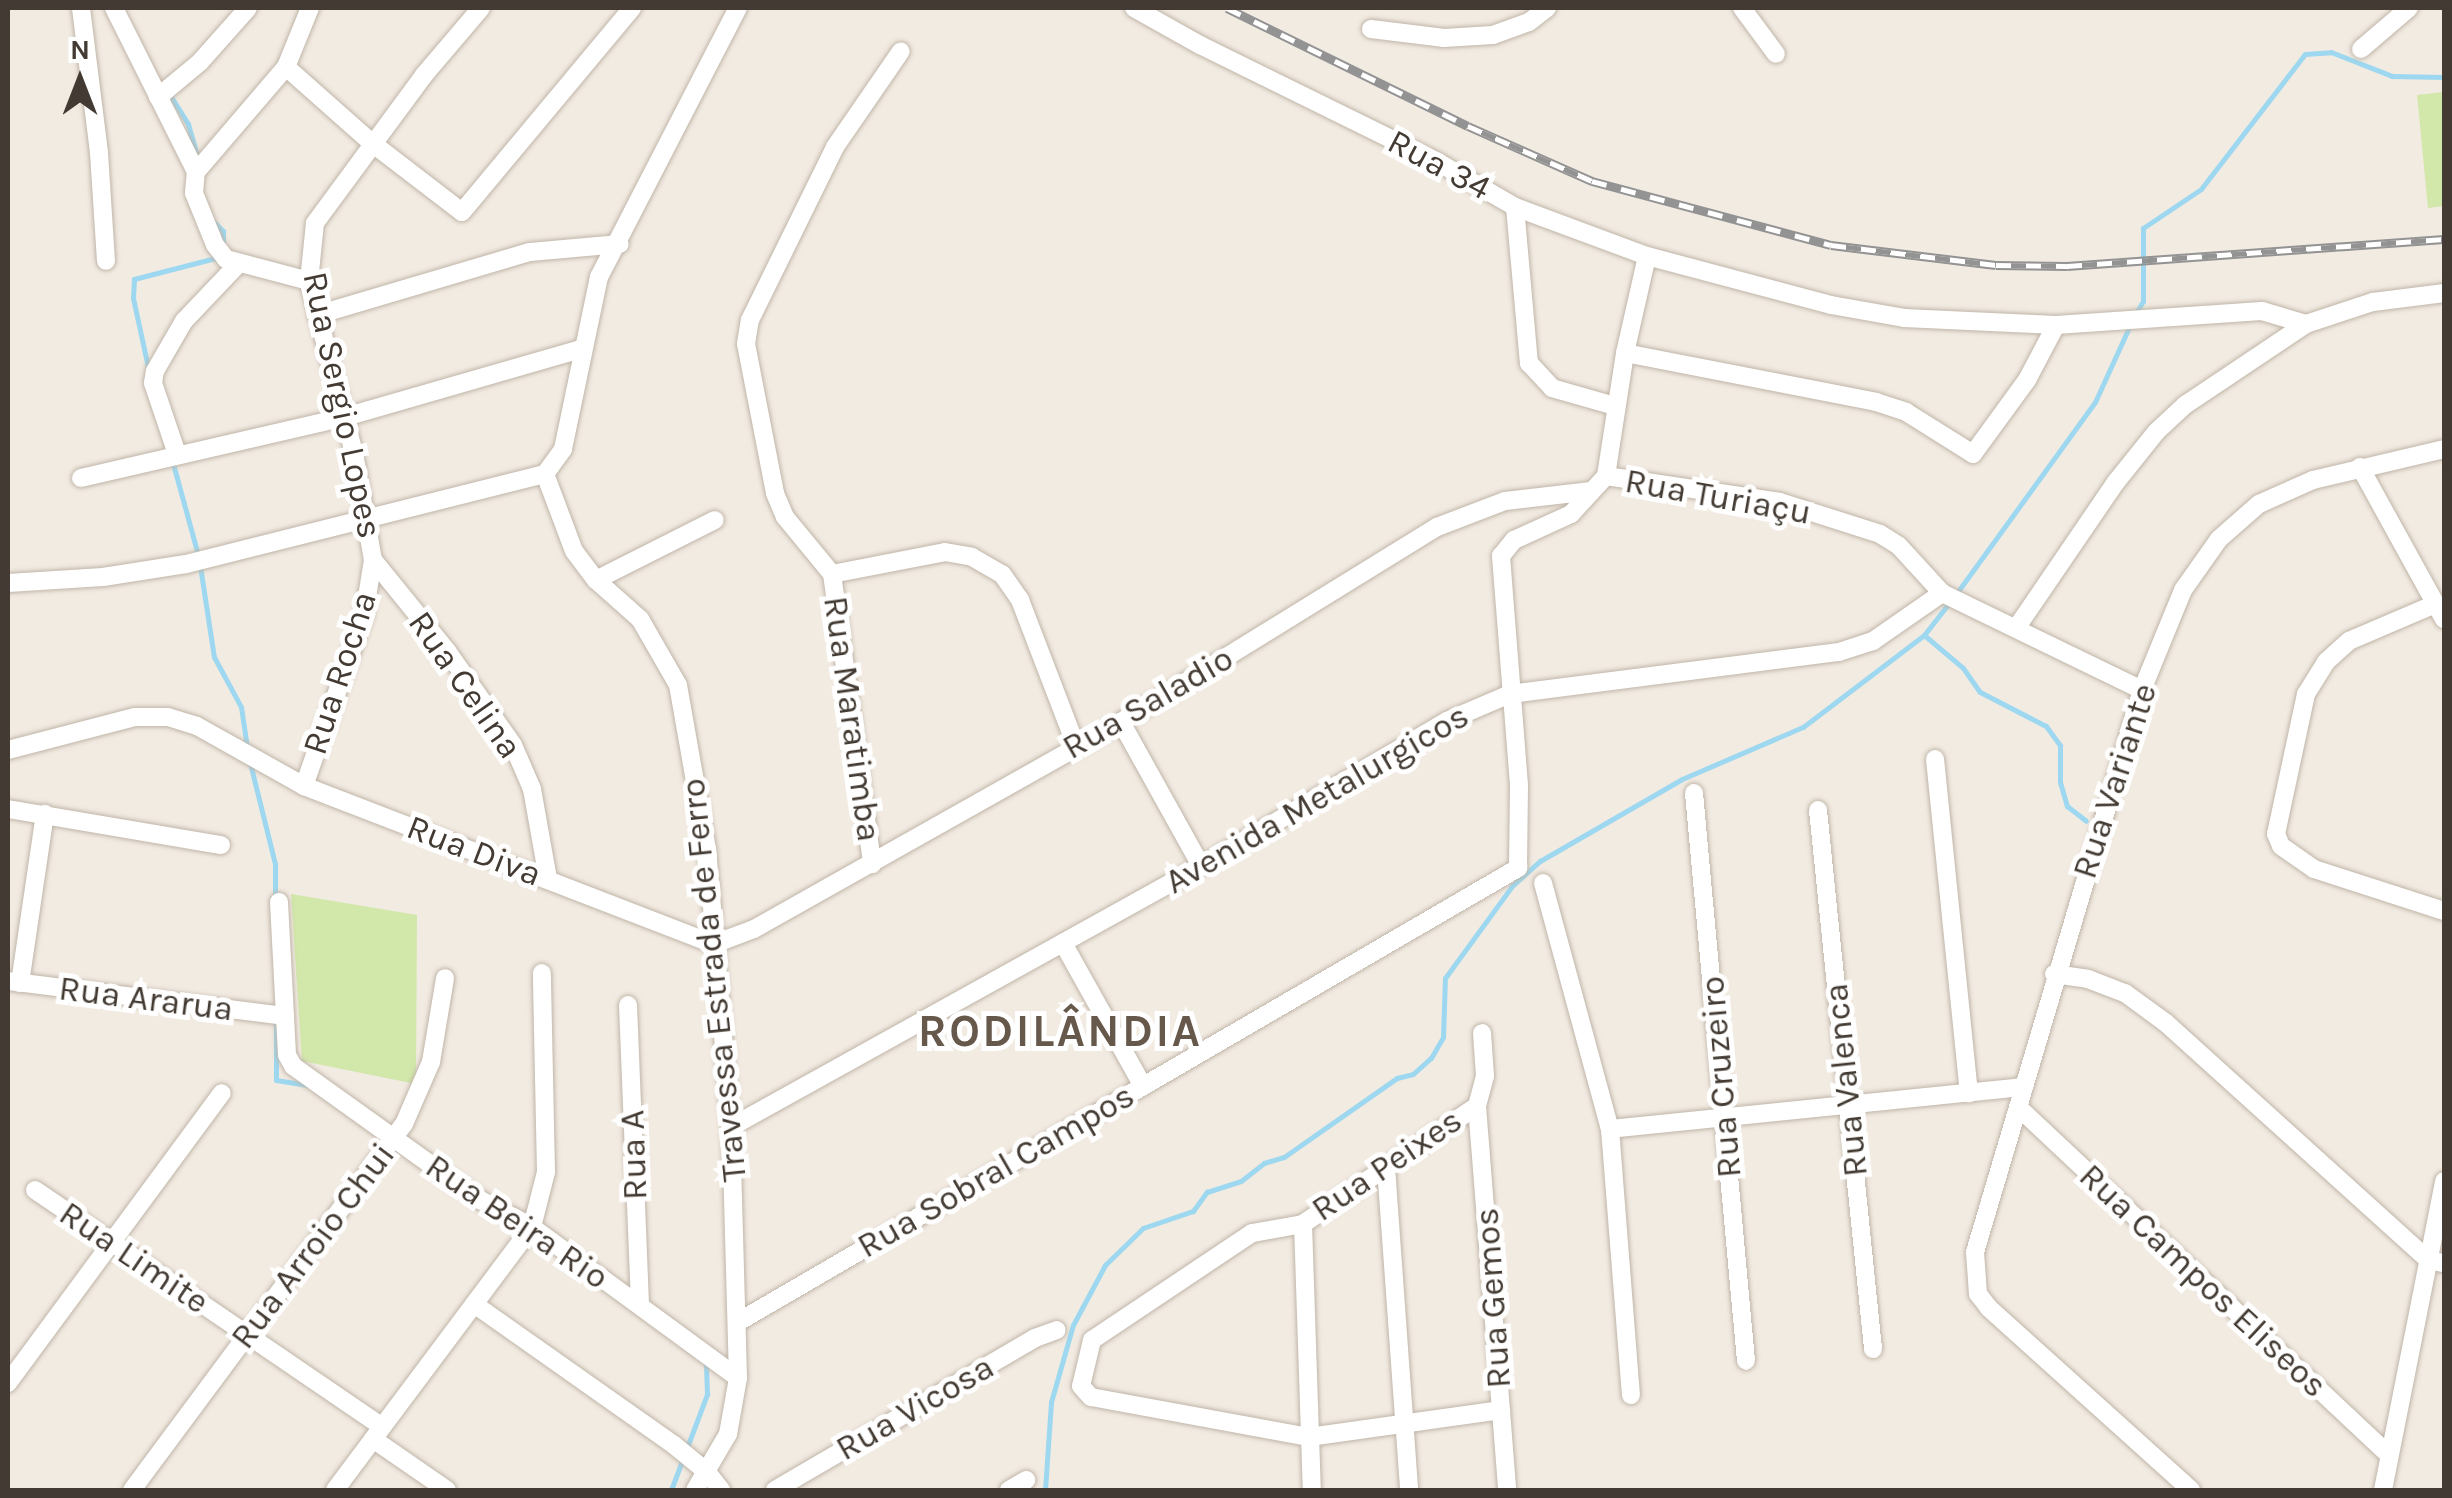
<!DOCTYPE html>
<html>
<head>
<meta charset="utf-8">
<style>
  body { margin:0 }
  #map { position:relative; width:2452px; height:1498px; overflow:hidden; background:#f2ebe2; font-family:Karla,sans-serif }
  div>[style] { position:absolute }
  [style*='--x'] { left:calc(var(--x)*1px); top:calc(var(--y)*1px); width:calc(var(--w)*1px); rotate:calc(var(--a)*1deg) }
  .green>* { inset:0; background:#d2e7aa }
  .stream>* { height:5px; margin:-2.5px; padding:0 2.5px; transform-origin:2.5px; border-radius:2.5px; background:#9dd8f0 }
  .roads { filter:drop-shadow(0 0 2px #c0b5a8) drop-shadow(0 0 2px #c0b5a8) }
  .minor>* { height:18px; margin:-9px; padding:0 9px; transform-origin:9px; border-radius:9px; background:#fff }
  .rail>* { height:9px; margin-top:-4.5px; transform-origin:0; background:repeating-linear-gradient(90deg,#fff 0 15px,#939393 0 30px); box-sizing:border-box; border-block:2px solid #939393 }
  span { translate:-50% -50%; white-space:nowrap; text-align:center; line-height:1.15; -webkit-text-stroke:10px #fff; paint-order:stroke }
  .street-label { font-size:35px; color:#433b33 }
  .district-label { font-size:45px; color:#66584a; font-weight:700; letter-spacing:2.5px }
  .frame { position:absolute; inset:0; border:10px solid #433b33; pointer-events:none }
  .north { position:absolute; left:30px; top:30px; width:100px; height:100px; -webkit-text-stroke:8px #fff; paint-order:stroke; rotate:0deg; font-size:28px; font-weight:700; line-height:40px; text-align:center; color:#433b33 }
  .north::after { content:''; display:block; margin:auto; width:35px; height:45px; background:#433b33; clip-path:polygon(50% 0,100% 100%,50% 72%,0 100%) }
</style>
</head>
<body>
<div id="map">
  <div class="green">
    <i style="clip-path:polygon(2444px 92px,2444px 206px,2428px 208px,2417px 95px)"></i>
    <i style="clip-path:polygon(291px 894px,417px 915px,416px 1084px,302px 1061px)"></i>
  </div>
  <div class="stream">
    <i style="--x:170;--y:95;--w:34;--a:58"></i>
    <i style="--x:188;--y:124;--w:40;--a:74"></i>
    <i style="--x:211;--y:219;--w:17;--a:45"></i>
    <i style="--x:223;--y:231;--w:12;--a:90"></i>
    <i style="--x:2136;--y:313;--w:14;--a:-60"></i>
    <i style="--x:2143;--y:301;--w:73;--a:-90"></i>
    <i style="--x:2143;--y:228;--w:70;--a:-33.9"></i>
    <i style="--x:2201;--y:189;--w:170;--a:-52.4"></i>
    <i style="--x:2305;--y:54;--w:26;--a:-4"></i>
    <i style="--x:2331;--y:52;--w:66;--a:21.5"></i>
    <i style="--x:2392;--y:76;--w:52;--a:1.1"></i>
    <i style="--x:149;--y:372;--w:76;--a:-102.2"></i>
    <i style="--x:133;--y:298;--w:19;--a:-87"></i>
    <i style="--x:134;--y:279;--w:88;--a:-14.5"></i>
    <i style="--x:172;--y:460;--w:98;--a:74.7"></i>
    <i style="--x:200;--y:566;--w:92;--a:81.3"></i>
    <i style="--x:214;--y:657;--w:57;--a:61.6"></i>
    <i style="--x:241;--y:707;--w:40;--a:81.5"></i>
    <i style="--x:1956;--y:594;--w:237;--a:-54.1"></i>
    <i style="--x:2095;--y:402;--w:87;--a:-65.5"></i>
    <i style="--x:1924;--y:635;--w:51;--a:40.2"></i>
    <i style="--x:1963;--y:668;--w:29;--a:55"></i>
    <i style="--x:1980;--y:692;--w:74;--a:27.3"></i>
    <i style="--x:2046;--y:726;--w:24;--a:54"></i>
    <i style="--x:2060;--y:745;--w:37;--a:90"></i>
    <i style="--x:2060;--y:782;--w:25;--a:74"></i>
    <i style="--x:2067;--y:806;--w:24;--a:38"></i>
    <i style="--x:250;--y:763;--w:104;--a:76.1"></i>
    <i style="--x:275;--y:864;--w:35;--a:90"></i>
    <i style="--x:276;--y:1020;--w:60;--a:90"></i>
    <i style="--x:276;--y:1080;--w:33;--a:9"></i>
    <i style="--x:671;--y:1490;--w:103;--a:-69.4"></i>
    <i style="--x:707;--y:1394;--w:33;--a:-92"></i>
    <i style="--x:1045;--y:1490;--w:88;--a:-86.1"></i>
    <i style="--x:1051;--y:1402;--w:80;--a:-74.1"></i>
    <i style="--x:1073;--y:1325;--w:68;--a:-61.9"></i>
    <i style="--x:1105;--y:1265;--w:53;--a:-44.2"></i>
    <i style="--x:1143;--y:1228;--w:53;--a:-18.8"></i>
    <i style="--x:1193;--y:1211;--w:24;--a:-54"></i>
    <i style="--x:1207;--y:1192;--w:36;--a:-18"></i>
    <i style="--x:1241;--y:1181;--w:29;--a:-38"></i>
    <i style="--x:1264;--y:1163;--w:21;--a:-17"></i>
    <i style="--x:1284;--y:1157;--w:138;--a:-35"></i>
    <i style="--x:1397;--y:1078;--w:16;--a:-14"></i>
    <i style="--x:1413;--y:1074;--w:24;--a:-42"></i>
    <i style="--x:1431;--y:1058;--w:24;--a:-60"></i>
    <i style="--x:1443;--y:1037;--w:59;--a:-88.1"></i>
    <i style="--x:1445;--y:978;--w:114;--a:-53.9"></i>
    <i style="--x:1512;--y:886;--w:38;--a:-42"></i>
    <i style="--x:1540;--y:861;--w:164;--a:-30"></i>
    <i style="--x:1682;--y:779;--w:132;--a:-23.3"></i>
    <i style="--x:1803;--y:727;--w:152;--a:-37.2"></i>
    <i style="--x:1924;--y:635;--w:41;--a:-52"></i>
  </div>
  <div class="roads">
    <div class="minor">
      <i style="--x:81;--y:8;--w:146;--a:82.9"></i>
      <i style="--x:99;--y:153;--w:108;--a:86.3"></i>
      <i style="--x:114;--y:8;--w:183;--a:63.4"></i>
      <i style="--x:1134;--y:8;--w:76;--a:29.3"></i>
      <i style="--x:1200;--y:45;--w:263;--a:26.2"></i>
      <i style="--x:1436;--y:161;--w:91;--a:30.2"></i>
      <i style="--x:1515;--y:207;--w:157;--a:84.9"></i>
      <i style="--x:1529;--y:363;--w:34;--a:47"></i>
      <i style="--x:1552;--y:388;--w:66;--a:15.9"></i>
      <i style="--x:1742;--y:8;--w:57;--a:53.5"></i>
      <i style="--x:1371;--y:29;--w:74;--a:7"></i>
      <i style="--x:1444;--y:38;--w:49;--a:-3.5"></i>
      <i style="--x:1493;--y:35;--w:38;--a:-20"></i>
      <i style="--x:1529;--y:22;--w:23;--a:-38"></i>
      <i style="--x:2361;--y:49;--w:63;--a:-40.5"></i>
      <i style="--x:286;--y:67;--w:115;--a:41.5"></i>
      <i style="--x:372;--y:143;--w:113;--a:37.5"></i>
      <i style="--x:462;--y:212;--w:266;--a:-50.2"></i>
      <i style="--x:158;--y:97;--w:55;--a:-39.8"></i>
      <i style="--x:200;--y:62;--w:72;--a:-48.4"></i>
      <i style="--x:1515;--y:207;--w:141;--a:20.4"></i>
      <i style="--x:1647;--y:256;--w:190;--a:14.9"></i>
      <i style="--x:1831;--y:305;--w:74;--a:10.1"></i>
      <i style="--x:1904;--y:318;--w:152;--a:2.6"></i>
      <i style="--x:2056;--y:325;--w:206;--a:-3.9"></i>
      <i style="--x:2262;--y:311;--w:46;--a:16.5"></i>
      <i style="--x:309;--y:281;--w:86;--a:-165.2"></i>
      <i style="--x:226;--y:259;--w:18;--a:-128"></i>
      <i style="--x:215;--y:245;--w:56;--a:-112"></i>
      <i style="--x:194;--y:193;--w:21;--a:-85"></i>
      <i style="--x:196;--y:172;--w:138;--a:-49.4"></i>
      <i style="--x:286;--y:67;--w:64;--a:-67.9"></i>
      <i style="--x:317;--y:315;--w:222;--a:-16.5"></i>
      <i style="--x:530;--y:252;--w:90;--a:-5.1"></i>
      <i style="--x:1625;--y:353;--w:256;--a:11"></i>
      <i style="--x:1876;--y:402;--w:32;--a:18"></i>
      <i style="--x:1906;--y:412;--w:79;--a:32.1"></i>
      <i style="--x:1973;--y:454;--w:92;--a:-53.9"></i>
      <i style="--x:2027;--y:380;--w:62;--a:-62.2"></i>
      <i style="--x:177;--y:454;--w:75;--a:-108.7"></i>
      <i style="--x:153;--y:383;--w:12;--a:-81"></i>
      <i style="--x:155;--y:371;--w:58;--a:-59.9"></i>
      <i style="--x:184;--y:321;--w:79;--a:-46.5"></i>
      <i style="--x:2360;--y:467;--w:174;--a:61.1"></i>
      <i style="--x:545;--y:474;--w:82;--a:69.4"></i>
      <i style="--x:574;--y:551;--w:36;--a:53"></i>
      <i style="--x:596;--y:580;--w:59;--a:41.6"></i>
      <i style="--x:640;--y:619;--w:76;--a:60.1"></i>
      <i style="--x:678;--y:685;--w:167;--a:80"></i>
      <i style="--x:707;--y:849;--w:279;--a:85.1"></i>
      <i style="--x:731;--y:1127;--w:251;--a:88.4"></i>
      <i style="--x:738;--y:1378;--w:57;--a:100.1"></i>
      <i style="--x:728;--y:1434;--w:65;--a:120.5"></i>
      <i style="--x:545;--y:474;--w:31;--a:-54"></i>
      <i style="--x:563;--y:449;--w:176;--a:-78.2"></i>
      <i style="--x:599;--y:277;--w:303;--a:-62.7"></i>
      <i style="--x:1606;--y:476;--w:176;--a:8.5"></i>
      <i style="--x:1780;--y:502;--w:105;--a:17.7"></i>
      <i style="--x:1880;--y:534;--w:22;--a:32"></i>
      <i style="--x:1899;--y:546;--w:64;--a:47.5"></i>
      <i style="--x:1942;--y:593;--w:222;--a:25.9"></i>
      <i style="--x:81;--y:478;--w:271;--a:-13"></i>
      <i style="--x:345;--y:417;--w:246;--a:-16.1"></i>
      <i style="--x:373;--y:560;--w:117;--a:50.9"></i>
      <i style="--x:447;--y:651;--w:115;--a:54.9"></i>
      <i style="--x:513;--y:745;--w:48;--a:66.6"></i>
      <i style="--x:532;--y:789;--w:91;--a:79.9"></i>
      <i style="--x:832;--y:574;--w:74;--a:-129.5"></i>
      <i style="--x:785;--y:517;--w:26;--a:-113"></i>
      <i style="--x:775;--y:493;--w:152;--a:-101"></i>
      <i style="--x:746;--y:344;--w:24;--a:-81"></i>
      <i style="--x:750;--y:320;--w:193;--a:-63.8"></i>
      <i style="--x:835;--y:147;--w:116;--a:-55.5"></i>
      <i style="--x:832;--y:574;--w:115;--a:-11"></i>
      <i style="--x:945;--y:552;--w:27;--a:10"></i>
      <i style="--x:972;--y:557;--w:34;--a:30"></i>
      <i style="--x:1002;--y:574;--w:32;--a:55"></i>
      <i style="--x:1020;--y:600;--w:156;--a:69"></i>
      <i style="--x:832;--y:574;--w:293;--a:82.1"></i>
      <i style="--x:596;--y:580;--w:133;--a:-26.8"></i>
      <i style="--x:8;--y:583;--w:95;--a:-3.6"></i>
      <i style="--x:103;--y:577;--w:84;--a:-8.9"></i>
      <i style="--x:186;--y:564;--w:370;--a:-14.1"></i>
      <i style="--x:2433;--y:605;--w:91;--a:156.8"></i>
      <i style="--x:2349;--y:641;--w:31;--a:138"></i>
      <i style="--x:2326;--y:662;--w:38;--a:122"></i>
      <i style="--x:2306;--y:694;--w:143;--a:102.1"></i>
      <i style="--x:2276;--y:834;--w:13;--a:67"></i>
      <i style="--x:2281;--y:846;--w:40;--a:34.9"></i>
      <i style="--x:2314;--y:869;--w:137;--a:17.9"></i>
      <i style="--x:2017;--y:627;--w:176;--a:-55.7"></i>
      <i style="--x:2116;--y:482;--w:64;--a:-51.3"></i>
      <i style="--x:2156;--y:432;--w:40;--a:-43"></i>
      <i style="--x:2185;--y:405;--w:146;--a:-33.8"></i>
      <i style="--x:2306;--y:324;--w:71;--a:-18.2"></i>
      <i style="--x:2373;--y:302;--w:72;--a:-7.2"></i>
      <i style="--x:1121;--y:722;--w:165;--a:60.9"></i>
      <i style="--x:8;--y:750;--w:131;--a:-14.6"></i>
      <i style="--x:135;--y:717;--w:33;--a:0"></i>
      <i style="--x:168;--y:717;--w:30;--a:17"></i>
      <i style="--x:197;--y:726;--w:123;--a:29.3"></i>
      <i style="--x:304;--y:786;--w:439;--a:21.1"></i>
      <i style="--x:1935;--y:759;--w:336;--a:84.2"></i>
      <i style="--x:304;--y:786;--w:180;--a:-70.6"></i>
      <i style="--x:364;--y:616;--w:57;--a:-80.9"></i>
      <i style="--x:373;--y:560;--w:109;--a:-100.1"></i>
      <i style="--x:354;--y:453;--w:178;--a:-104.7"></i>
      <i style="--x:309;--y:281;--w:58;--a:-84.1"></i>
      <i style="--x:315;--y:223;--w:184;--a:-53.6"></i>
      <i style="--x:424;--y:75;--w:88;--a:-49.6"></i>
      <i style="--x:1694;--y:793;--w:570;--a:84.77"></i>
      <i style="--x:8;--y:809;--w:216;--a:9.6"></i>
      <i style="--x:1818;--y:810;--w:542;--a:84.17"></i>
      <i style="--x:1543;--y:883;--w:255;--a:74.8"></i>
      <i style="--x:1610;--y:1129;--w:267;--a:85.5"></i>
      <i style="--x:279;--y:902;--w:153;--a:87"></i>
      <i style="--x:287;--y:1055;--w:13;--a:61"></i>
      <i style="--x:293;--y:1066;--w:230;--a:35.6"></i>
      <i style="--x:480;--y:1200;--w:59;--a:27.4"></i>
      <i style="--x:532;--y:1227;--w:255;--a:36.2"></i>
      <i style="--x:1063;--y:943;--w:164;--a:60.8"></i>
      <i style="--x:714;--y:944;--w:43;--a:-20.6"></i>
      <i style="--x:754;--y:929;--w:421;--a:-29.4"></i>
      <i style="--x:1121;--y:722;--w:371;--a:-31.7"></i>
      <i style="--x:1437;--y:527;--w:73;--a:-20.9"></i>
      <i style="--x:1505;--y:501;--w:87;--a:-6.6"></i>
      <i style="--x:2054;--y:974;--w:34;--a:8"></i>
      <i style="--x:2088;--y:979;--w:40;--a:21"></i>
      <i style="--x:2125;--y:993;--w:51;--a:36.2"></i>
      <i style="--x:2166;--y:1023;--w:353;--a:42.1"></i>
      <i style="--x:2428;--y:1260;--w:16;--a:11"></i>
      <i style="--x:8;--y:981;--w:279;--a:7.2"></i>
      <i style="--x:20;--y:983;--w:171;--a:-81.6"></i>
      <i style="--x:628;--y:1005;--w:300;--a:87.7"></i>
      <i style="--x:1477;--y:1106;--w:210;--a:145.9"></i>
      <i style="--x:1303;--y:1224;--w:52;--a:170"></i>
      <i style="--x:1252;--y:1233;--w:192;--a:146.2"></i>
      <i style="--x:1092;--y:1340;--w:47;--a:103.4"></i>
      <i style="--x:1081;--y:1386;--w:15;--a:48"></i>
      <i style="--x:1091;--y:1397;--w:222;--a:10.4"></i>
      <i style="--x:1309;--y:1437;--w:194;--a:-8"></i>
      <i style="--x:1477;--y:1106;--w:385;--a:85.5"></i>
      <i style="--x:1477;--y:1106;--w:31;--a:-75"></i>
      <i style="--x:1485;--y:1076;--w:43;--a:-94"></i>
      <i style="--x:2018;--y:1107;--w:509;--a:43.17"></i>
      <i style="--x:731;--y:1127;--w:538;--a:-29.04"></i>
      <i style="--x:1201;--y:866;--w:286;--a:-30.5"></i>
      <i style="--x:1447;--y:721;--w:69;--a:-23.2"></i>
      <i style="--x:1510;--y:694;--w:332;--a:-7.3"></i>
      <i style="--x:1839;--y:652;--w:36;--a:-18"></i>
      <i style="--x:1873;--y:641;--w:84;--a:-34.8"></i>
      <i style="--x:1610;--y:1129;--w:415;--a:-5.8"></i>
      <i style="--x:1386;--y:1167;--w:324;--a:85.9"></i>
      <i style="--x:35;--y:1190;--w:420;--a:34.3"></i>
      <i style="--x:1303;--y:1224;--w:266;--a:88.1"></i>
      <i style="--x:474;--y:1304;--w:245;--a:35.2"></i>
      <i style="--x:674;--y:1445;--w:43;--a:39.3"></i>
      <i style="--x:707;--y:1472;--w:23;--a:52"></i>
      <i style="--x:738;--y:1322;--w:903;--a:-30.2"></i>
      <i style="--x:1518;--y:868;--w:83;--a:-89.3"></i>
      <i style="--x:1519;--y:785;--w:230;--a:-94.5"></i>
      <i style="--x:1501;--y:556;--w:21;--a:-51"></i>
      <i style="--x:1514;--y:540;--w:63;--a:-24.5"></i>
      <i style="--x:1571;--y:514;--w:52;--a:-47.4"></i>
      <i style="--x:1606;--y:476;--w:124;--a:-81.2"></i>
      <i style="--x:1625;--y:353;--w:99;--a:-77.2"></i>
      <i style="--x:8;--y:1383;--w:360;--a:-53.6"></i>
      <i style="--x:373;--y:1439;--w:90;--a:34.6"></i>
      <i style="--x:132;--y:1490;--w:456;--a:-53.4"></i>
      <i style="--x:404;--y:1124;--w:68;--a:-66.5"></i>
      <i style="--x:431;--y:1062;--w:85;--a:-80.5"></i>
      <i style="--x:335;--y:1490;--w:329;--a:-53.2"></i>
      <i style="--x:532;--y:1227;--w:57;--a:-75.7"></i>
      <i style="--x:546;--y:1172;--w:199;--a:-91.2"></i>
      <i style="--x:775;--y:1490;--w:301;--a:-30.3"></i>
      <i style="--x:1035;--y:1338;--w:23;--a:-20"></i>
      <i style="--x:1009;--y:1490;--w:20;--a:-30"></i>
      <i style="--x:2191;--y:1490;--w:272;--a:-138"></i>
      <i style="--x:1989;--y:1308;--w:18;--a:-128"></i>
      <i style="--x:1978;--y:1294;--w:42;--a:-94.1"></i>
      <i style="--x:1975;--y:1252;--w:586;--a:-73.45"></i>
      <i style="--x:2142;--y:690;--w:108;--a:-67.7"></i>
      <i style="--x:2183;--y:590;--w:62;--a:-54.8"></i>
      <i style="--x:2219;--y:539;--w:53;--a:-41.2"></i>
      <i style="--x:2259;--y:504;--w:59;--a:-24"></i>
      <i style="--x:2313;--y:480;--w:135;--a:-13.3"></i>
      <i style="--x:2383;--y:1490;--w:315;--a:-78.8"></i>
    </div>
  </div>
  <div class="rail">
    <i style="--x:1227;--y:8;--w:268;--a:26.1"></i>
    <i style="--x:1468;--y:126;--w:136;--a:23.9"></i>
    <i style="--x:1592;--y:181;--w:247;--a:15"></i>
    <i style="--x:1831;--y:245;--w:166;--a:6.9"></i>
    <i style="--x:1996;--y:265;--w:71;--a:0.8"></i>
    <i style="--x:2067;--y:266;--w:378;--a:-4.1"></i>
  </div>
  <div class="street-label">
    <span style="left:1439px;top:165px;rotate:28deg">Rua 34</span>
    <span style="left:342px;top:405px;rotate:78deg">Rua Sergio Lopes</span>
    <span style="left:1718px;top:497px;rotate:10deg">Rua Turiaçu</span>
    <span style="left:340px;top:673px;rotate:-72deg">Rua Rocha</span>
    <span style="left:465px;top:685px;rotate:55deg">Rua Celina</span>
    <span style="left:1148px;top:703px;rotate:-30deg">Rua Saladio</span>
    <span style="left:852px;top:719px;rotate:82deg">Rua Maratimba</span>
    <span style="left:2115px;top:781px;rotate:-72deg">Rua Variante</span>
    <span style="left:1317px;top:799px;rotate:-30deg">Avenida Metalurgicos</span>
    <span style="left:474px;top:851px;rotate:21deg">Rua Diva</span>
    <span style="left:714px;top:980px;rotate:-96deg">Travessa Estrada de Ferro</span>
    <span style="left:146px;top:999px;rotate:7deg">Rua Ararua</span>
    <span style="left:1721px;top:1077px;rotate:-95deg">Rua Cruzeiro</span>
    <span style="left:1846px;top:1080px;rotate:-96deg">Rua Valenca</span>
    <span style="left:634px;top:1155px;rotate:-92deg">Rua A</span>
    <span style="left:1387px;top:1165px;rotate:-34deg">Rua Peixes</span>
    <span style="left:996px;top:1171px;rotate:-30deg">Rua Sobral Campos</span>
    <span style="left:517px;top:1222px;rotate:34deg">Rua Beira Rio</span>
    <span style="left:313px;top:1246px;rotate:-53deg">Rua Arroio Chui</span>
    <span style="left:134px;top:1258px;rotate:34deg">Rua Limite</span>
    <span style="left:2203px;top:1281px;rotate:43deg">Rua Campos Eliseos</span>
    <span style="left:1493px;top:1298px;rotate:-94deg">Rua Gemos</span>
    <span style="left:915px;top:1408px;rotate:-30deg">Rua Vicosa</span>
  </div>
  <div class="district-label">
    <span style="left:1060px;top:1032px">RODILÂNDIA</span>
  </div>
  <div class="frame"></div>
  <div class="north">N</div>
</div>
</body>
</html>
